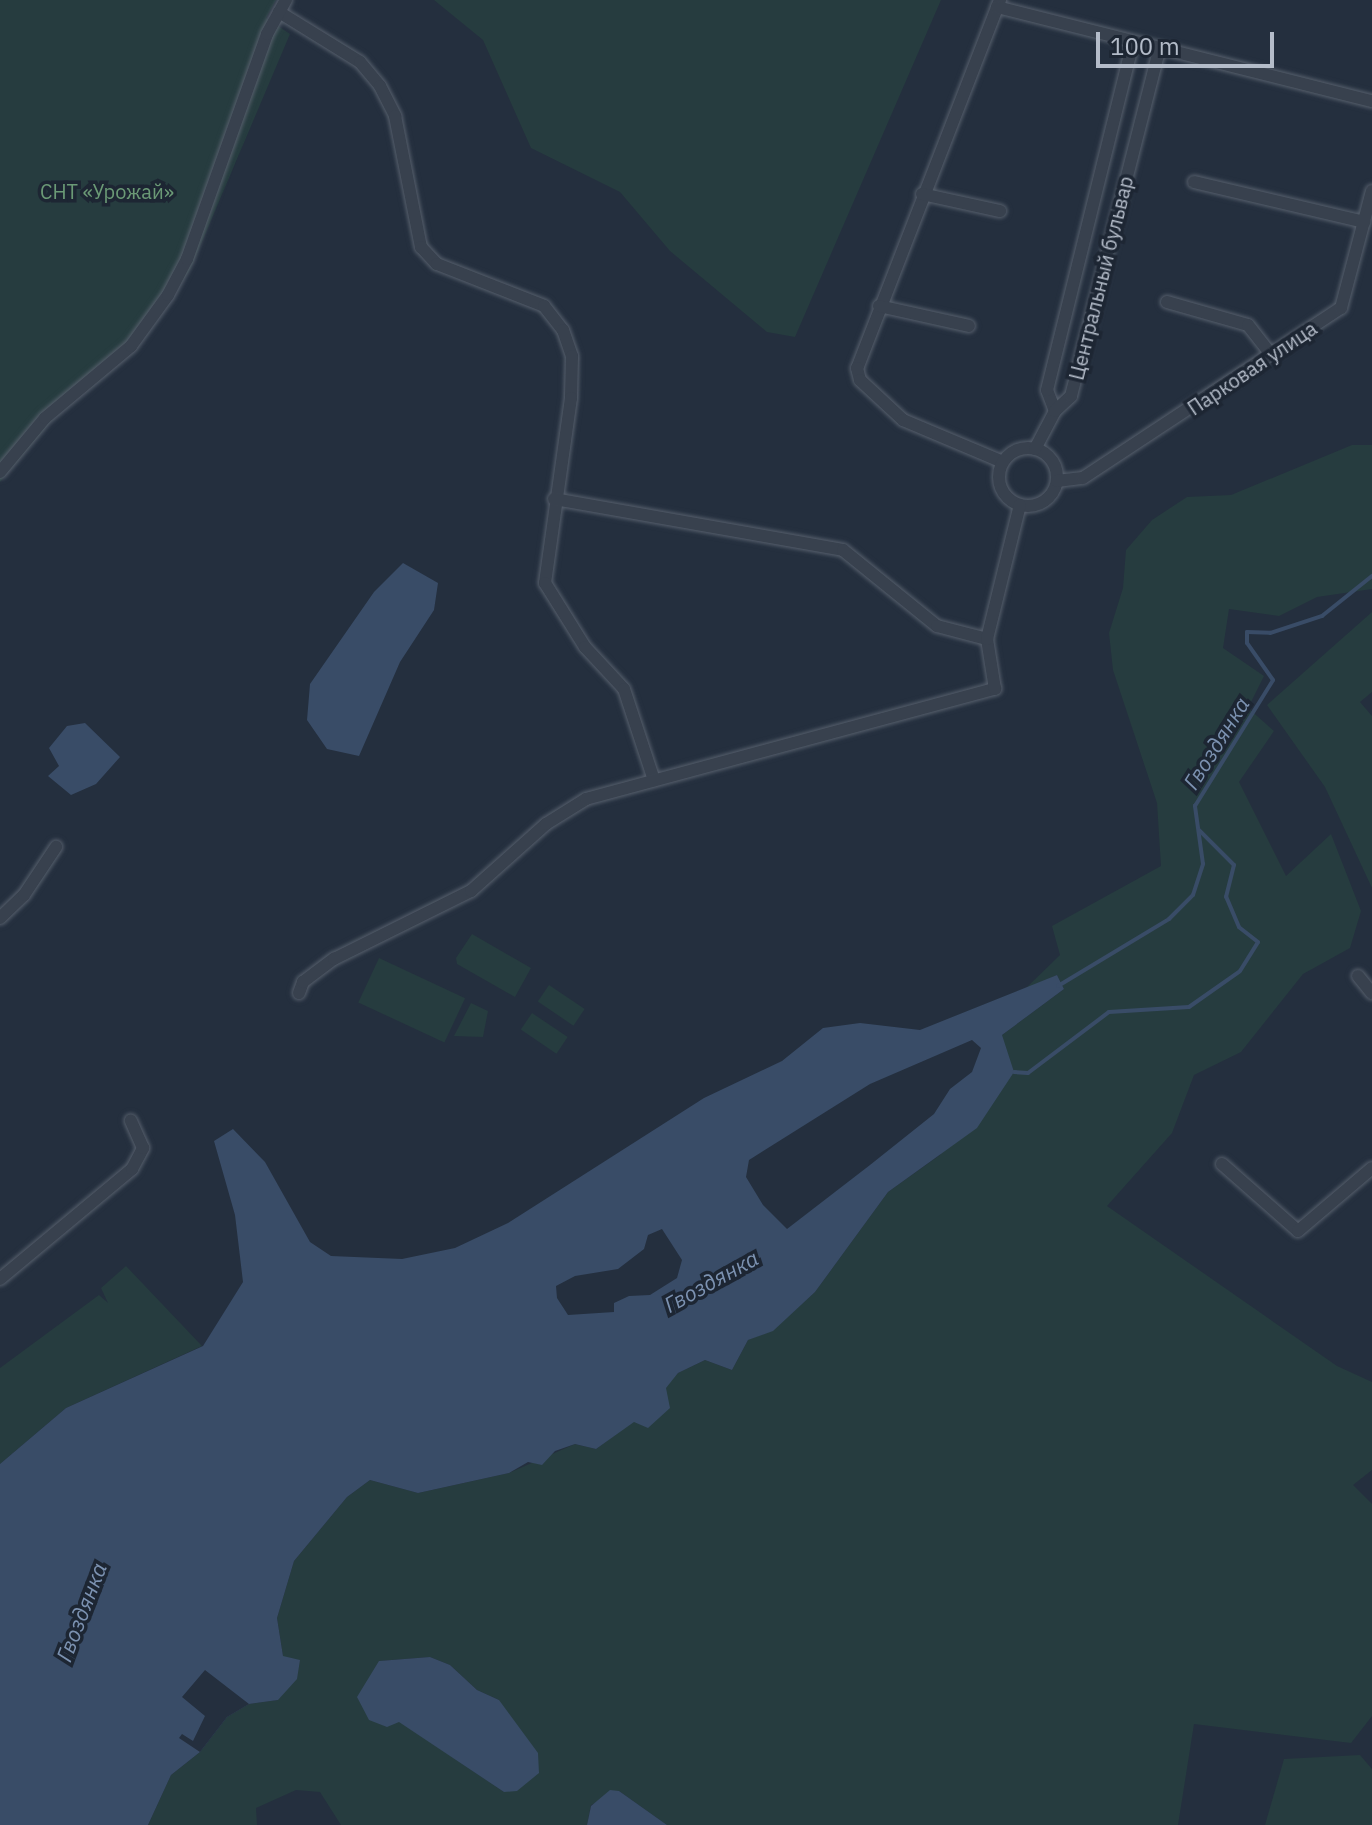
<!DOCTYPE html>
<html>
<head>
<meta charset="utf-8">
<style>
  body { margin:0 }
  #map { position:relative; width:1372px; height:1825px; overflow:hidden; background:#242f3e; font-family:"IBM Plex Sans",sans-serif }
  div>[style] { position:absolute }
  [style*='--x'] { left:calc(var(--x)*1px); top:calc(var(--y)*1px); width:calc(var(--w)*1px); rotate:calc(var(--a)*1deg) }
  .green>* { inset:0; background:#263c3f; transform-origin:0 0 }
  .water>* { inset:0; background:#394c67 }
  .pier>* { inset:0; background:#242f3e }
  .stream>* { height:4px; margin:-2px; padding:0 2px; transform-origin:2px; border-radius:2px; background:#394c67 }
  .roads { filter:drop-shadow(0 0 2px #565f6c) drop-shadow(0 0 2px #565f6c) }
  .minor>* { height:12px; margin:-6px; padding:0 6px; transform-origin:6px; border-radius:6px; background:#38414e }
  .minor>.ring { margin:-6px; padding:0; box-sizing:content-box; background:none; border:12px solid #38414e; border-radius:50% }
  span { translate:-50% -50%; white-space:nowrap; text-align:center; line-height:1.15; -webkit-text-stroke:7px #1d2633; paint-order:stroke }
  .park-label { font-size:20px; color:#6b9a76 }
  .street-label { font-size:20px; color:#b4bcc9 }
  .water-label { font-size:22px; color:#7c92b1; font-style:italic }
  .scale { position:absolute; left:1096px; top:32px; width:178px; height:36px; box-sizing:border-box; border:4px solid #b4bcc9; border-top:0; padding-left:10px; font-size:24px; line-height:28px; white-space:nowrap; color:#b4bcc9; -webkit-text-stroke:6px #1d2633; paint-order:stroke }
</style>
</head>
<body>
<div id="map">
  <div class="green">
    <i style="clip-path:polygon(0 0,276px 0,266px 18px,290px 34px,190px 270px,134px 350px,53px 419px,0 482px)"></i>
    <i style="clip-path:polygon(434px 0,941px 0,795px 337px,767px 332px,670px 251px,620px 192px,531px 148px,483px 40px)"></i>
    <i style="clip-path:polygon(evenodd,1352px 445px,1372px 445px,1372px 589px,1317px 597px,1279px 616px,1229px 609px,1223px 648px,1264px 676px,1248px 708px,1274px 731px,1239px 782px,1286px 876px,1331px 834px,1361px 911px,1350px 948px,1303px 974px,1241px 1052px,1194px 1075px,1172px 1133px,1107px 1206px,1337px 1366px,1372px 1382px,1372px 1470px,1353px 1485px,1372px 1504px,1372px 1716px,1351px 1743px,1194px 1724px,1178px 1825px,667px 1825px,619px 1791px,591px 1805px,587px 1825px,341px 1825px,320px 1792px,296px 1790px,256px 1808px,257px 1825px,148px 1825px,171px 1775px,200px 1752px,227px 1717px,249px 1704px,278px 1700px,283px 1656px,277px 1618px,294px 1561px,347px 1497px,370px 1480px,418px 1493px,509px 1473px,575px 1444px,596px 1449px,634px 1421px,678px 1373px,705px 1360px,732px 1370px,748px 1340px,773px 1330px,815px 1292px,888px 1192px,940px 1155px,1002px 1035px,1064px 989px,1057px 975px,1025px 989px,1060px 955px,1052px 926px,1161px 866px,1157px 803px,1113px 670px,1109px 633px,1123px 588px,1126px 550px,1152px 520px,1187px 497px,1231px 495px,1352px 445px,430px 1657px,450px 1665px,477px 1690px,499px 1700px,504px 1792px,399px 1721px,379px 1661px,430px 1657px)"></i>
    <i style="clip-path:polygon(1372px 612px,1372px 692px,1360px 702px,1372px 716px,1372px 888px,1325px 787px,1267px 705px)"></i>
    <i style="clip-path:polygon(472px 934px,531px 968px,515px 997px,457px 964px,456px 958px)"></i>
    <i style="left:379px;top:958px;width:95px;height:49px;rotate:25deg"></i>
    <i style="left:549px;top:985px;width:43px;height:20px;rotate:34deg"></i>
    <i style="clip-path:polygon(471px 1003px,488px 1011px,483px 1037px,454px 1036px)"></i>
    <i style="left:532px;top:1013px;width:43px;height:20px;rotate:34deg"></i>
    <i style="clip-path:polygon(126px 1266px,202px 1346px,66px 1408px,0 1464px,0 1368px,99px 1295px,108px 1303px,101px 1288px)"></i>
    <i style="clip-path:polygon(1360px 1755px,1372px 1769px,1372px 1825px,1265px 1825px,1284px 1759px)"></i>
  </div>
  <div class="water">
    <i style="clip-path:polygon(403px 563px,438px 583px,434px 610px,400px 662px,359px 756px,327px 749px,307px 720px,310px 684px,374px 592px)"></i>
    <i style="clip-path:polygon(85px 723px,120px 757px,96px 784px,71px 795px,48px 776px,59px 766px,49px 748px,67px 726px)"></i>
    <i style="clip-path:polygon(evenodd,1057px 975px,1064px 989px,1002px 1035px,1014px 1072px,977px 1128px,888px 1192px,815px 1292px,773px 1331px,748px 1340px,732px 1370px,705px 1360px,678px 1373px,666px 1388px,670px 1408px,648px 1428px,634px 1422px,596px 1449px,575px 1444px,555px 1451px,542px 1465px,528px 1462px,509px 1473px,418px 1493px,370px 1480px,347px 1497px,294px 1561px,277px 1618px,283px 1656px,300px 1660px,297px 1679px,278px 1700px,249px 1704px,227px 1717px,200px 1752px,171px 1775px,148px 1825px,0 1825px,0 1464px,66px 1408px,203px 1346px,243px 1282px,235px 1215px,214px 1141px,233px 1129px,265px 1162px,310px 1242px,331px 1256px,402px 1259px,455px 1248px,508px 1223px,704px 1098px,782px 1061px,823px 1028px,860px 1023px,920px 1030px,1057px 975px,972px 1040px,981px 1048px,972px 1072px,950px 1089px,934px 1114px,870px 1165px,787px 1229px,763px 1205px,746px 1177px,749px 1160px,870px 1084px,972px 1040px,1057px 975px,662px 1229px,682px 1260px,677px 1278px,650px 1295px,629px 1296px,614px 1303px,614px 1312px,568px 1315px,557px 1298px,556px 1286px,575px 1276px,618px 1269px,644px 1249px,648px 1235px,662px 1229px)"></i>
    <i style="clip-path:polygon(430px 1657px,450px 1665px,477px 1690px,499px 1700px,538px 1753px,539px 1773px,517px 1791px,504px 1792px,399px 1722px,387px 1727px,369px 1720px,357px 1697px,379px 1661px)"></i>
    <i style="clip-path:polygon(610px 1790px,619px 1791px,667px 1825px,587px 1825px,591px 1806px)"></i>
  </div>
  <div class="pier">
    <i style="clip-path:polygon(205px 1670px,249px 1704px,227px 1717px,200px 1752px,179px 1738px,182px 1734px,193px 1741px,205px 1716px,182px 1697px)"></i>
  </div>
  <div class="stream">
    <i style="--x:1058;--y:986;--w:130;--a:-31.1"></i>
    <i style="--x:1169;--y:919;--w:34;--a:-45"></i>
    <i style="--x:1193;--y:895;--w:33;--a:-72"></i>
    <i style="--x:1203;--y:864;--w:59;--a:-97.9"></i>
    <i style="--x:1195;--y:806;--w:148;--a:-58.2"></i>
    <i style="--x:1273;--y:680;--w:45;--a:-125.1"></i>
    <i style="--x:1247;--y:643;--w:11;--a:-90"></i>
    <i style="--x:1247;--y:632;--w:23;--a:2"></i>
    <i style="--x:1270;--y:633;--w:55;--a:-18.1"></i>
    <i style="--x:1322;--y:616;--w:64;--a:-38.7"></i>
    <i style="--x:1014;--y:1072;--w:14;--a:4"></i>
    <i style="--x:1028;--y:1073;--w:101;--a:-37"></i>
    <i style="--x:1109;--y:1012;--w:80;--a:-3.6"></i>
    <i style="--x:1189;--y:1007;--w:62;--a:-35.2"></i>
    <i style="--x:1240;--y:971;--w:34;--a:-58"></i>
    <i style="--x:1258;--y:942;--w:24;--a:-142"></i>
    <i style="--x:1239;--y:927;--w:33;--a:-113"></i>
    <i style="--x:1226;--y:897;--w:33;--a:-76"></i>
    <i style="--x:1234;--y:865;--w:49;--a:-135"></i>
  </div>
  <div class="roads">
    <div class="minor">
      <i style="--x:1000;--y:0;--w:395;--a:111.2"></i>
      <i style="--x:857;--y:368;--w:12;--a:76"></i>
      <i style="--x:860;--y:380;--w:59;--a:42.9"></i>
      <i style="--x:903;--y:420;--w:108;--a:22.8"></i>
      <i style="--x:997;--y:7;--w:387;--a:14.1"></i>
      <i style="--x:279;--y:12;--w:95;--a:31.7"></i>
      <i style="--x:360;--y:62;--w:31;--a:50"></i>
      <i style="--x:380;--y:86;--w:34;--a:63"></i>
      <i style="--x:395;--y:116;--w:134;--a:78.8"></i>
      <i style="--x:421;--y:247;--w:23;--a:47"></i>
      <i style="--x:437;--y:264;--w:115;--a:21.4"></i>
      <i style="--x:544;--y:306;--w:31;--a:52"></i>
      <i style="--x:563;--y:330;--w:28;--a:71"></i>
      <i style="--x:572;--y:356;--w:42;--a:91.4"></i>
      <i style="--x:571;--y:398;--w:187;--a:98"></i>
      <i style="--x:545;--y:583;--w:75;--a:58"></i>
      <i style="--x:585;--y:647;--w:57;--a:47.1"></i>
      <i style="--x:624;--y:689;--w:96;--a:71.8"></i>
      <i style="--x:1194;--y:182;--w:175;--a:13.2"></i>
      <i style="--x:922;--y:194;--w:80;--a:12.3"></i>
      <i style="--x:1167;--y:302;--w:84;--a:15.9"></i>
      <i style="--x:1248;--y:325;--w:37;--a:52"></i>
      <i style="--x:879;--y:306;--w:92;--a:12.5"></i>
      <i style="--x:1055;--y:411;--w:22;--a:-111"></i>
      <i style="--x:1047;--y:390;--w:357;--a:-76.1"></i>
      <i class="ring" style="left:999px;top:448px;width:46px;height:46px"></i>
      <i style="--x:1035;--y:449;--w:43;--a:-62.2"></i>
      <i style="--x:1055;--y:411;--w:22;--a:-43"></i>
      <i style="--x:1071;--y:396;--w:357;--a:-75.7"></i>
      <i style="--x:0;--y:472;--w:70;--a:-50.2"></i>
      <i style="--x:45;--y:418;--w:112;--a:-39.9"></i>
      <i style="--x:131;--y:346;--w:63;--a:-54"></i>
      <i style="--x:168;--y:295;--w:41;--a:-62.2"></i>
      <i style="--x:187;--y:259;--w:239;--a:-70.4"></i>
      <i style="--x:267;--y:34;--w:39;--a:-61"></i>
      <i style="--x:1057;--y:481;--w:26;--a:-7"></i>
      <i style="--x:1083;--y:478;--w:309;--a:-33.4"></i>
      <i style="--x:1341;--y:308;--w:121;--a:-75.2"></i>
      <i style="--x:554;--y:499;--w:293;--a:10"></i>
      <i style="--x:843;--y:550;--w:121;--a:39"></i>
      <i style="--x:937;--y:626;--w:52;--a:14.6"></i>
      <i style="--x:0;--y:918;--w:33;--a:-44"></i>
      <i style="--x:24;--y:895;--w:58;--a:-56.3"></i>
      <i style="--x:1358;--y:976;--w:22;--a:51"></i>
      <i style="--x:299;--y:993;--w:12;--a:-70"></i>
      <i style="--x:303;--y:982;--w:39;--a:-37"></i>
      <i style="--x:334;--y:959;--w:153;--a:-26.4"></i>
      <i style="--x:471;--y:891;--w:101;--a:-41.8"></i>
      <i style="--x:546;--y:824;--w:47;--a:-32"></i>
      <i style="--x:586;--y:799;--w:424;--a:-15.1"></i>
      <i style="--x:995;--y:689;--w:51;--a:-99.1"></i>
      <i style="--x:987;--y:639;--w:138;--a:-76.2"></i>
      <i style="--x:1222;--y:1164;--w:101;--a:41.4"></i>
      <i style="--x:1298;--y:1231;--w:97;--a:-40.4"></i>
      <i style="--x:0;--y:1279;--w:172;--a:-39.8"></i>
      <i style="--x:132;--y:1169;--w:24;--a:-62"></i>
      <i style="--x:143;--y:1148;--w:30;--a:-114"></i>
    </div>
  </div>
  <div class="park-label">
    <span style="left:107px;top:191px">СНТ «Урожай»</span>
  </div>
  <div class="street-label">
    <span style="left:1101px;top:278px;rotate:-76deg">Центральный бульвар</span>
    <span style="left:1252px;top:368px;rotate:-34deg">Парковая улица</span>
  </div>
  <div class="water-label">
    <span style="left:1216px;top:743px;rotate:-58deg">Гвоздянка</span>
    <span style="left:711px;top:1281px;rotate:-29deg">Гвоздянка</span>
    <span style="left:81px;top:1612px;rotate:-69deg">Гвоздянка</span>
  </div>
  <div class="scale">100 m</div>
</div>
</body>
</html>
